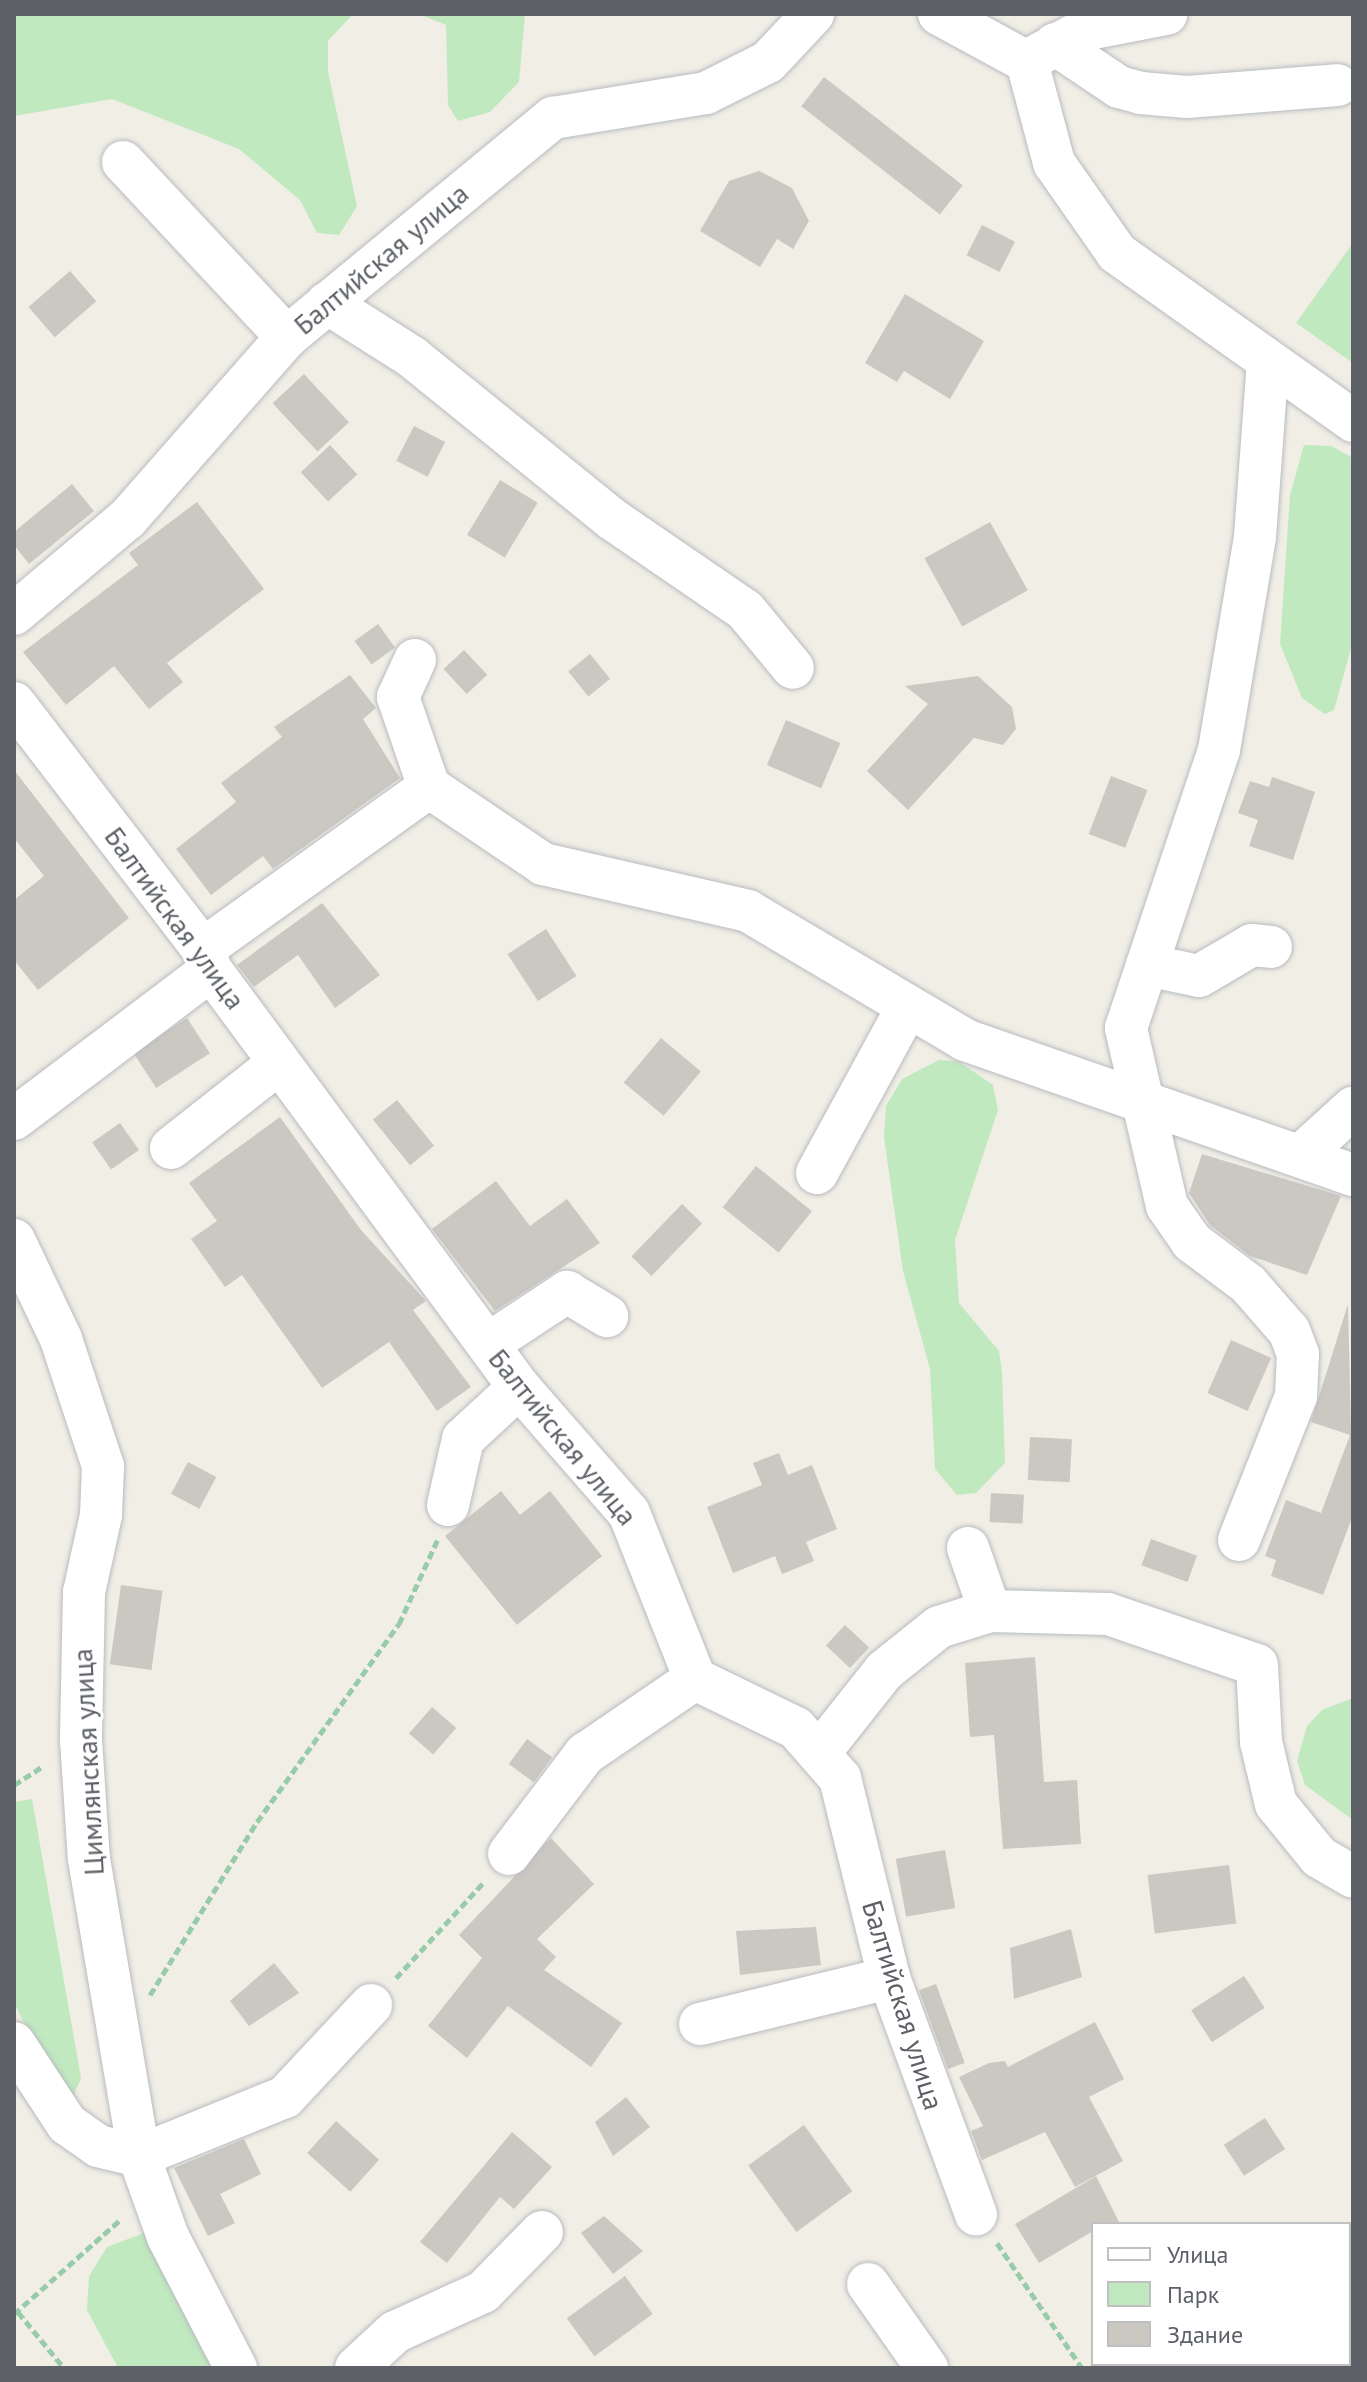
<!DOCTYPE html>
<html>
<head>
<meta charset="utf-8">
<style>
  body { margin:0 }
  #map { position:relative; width:1367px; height:2382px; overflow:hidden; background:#f0eee5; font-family:"PT Sans",sans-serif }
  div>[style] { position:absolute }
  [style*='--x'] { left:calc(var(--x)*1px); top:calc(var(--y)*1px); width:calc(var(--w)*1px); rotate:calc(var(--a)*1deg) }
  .green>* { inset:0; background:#c0e9c0 }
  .building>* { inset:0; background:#cbc8c2; transform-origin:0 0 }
  .path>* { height:5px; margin-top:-2.5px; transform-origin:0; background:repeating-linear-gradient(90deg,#98cba8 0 8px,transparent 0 12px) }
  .roads { filter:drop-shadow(0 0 2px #b8bbc0) drop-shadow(0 0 2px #b8bbc0) }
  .minor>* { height:42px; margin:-21px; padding:0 21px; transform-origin:21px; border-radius:21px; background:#fff }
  span { translate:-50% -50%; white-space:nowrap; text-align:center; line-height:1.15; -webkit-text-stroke:6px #fff; paint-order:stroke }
  .street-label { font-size:28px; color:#5d6167 }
  .frame { position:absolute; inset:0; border:16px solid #5d6167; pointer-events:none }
  .legend { position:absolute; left:1091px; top:2222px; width:260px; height:144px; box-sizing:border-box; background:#fff; border:2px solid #bec0c2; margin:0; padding:10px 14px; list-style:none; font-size:24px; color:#5d6167 }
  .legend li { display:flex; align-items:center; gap:16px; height:40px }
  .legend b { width:40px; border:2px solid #bec0c2 }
</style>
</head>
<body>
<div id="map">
  <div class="green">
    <i style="clip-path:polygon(14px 14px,353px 14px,328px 41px,328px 72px,357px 206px,339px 235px,317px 233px,300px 200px,239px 149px,112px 99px,14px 116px)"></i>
    <i style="clip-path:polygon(419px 14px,525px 14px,519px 82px,490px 112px,458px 121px,448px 105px,446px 25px)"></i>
    <i style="clip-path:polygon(1353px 243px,1353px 363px,1296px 323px)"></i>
    <i style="clip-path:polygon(1304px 445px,1331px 446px,1353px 458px,1353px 641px,1334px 710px,1325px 714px,1302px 698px,1280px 644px,1290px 495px)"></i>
    <i style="clip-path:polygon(939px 1060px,958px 1061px,993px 1085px,998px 1110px,955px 1240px,959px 1303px,999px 1351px,1002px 1373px,1005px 1463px,976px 1493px,957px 1495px,935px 1469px,930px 1369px,903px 1271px,884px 1137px,886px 1106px,902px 1079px)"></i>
    <i style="clip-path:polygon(1353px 1698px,1353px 1820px,1305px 1785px,1297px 1761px,1307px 1726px,1322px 1710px)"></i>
    <i style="clip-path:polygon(32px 1799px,81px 2078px,73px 2097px,55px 2087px,14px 2002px,14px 1802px)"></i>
    <i style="clip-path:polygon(144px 2233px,158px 2245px,213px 2368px,118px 2368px,87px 2310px,89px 2276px,107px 2247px)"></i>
    <i style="clip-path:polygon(1353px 2249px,1353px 2368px,1203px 2368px,1349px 2364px)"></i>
  </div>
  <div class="building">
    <i style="left:824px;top:77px;width:176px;height:37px;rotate:38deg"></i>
    <i style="clip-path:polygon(759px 171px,792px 188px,809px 221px,793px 249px,777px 239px,760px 267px,700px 231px,729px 181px)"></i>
    <i style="left:982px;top:225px;width:37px;height:34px;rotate:27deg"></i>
    <i style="left:70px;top:271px;width:40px;height:55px;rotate:49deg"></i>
    <i style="clip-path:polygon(905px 294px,984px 341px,950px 399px,904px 371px,897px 382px,865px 363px)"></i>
    <i style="left:304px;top:374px;width:66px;height:43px;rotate:47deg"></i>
    <i style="left:414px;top:426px;width:35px;height:39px;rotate:27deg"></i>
    <i style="left:330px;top:445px;width:40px;height:40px;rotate:47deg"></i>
    <i style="left:500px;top:480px;width:44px;height:64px;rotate:31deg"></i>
    <i style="clip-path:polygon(72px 484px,94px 511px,29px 564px,14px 545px,14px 532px)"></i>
    <i style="clip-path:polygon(197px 502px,264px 589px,167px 663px,183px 682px,149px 709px,114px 666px,66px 705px,23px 652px,138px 565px,129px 553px)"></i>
    <i style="left:990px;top:522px;width:78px;height:75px;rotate:61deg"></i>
    <i style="left:378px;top:624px;width:29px;height:29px;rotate:54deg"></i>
    <i style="left:464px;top:650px;width:34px;height:28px;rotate:47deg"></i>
    <i style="left:590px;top:654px;width:32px;height:28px;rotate:51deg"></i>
    <i style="clip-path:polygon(350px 675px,376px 708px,363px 719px,400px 778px,273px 869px,263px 856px,211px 895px,176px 849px,236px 802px,221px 783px,282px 737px,274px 727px)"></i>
    <i style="clip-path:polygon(978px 676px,1012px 707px,1016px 729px,1003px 745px,974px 738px,908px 810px,867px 771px,928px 704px,905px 686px)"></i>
    <i style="left:786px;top:720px;width:59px;height:49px;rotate:23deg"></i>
    <i style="clip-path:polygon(14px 770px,129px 918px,38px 990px,14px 960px,14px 900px,44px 876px,14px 838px)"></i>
    <i style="left:1111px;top:776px;width:39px;height:62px;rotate:21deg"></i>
    <i style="clip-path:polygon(1272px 777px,1315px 792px,1293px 860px,1249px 846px,1258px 820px,1238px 813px,1250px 781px,1269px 787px)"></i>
    <i style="clip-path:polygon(322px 903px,380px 975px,335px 1008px,298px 955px,254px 987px,237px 965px)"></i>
    <i style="left:546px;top:929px;width:56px;height:46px;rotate:57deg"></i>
    <i style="left:187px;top:1018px;width:42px;height:64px;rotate:57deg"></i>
    <i style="left:661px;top:1038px;width:52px;height:58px;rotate:40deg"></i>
    <i style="left:397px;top:1100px;width:59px;height:31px;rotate:51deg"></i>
    <i style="clip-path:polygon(280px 1117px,361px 1230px,426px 1301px,413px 1310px,471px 1387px,437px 1411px,389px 1342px,322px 1388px,242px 1275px,225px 1287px,191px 1239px,217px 1221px,189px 1183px)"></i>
    <i style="left:120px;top:1123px;width:33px;height:34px;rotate:55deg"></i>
    <i style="clip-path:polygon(1202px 1154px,1341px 1196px,1307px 1275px,1250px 1256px,1210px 1225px,1189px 1193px)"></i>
    <i style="left:756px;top:1166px;width:72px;height:53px;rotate:39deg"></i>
    <i style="clip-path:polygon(496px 1181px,530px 1226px,567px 1199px,600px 1243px,495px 1311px,432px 1229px)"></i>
    <i style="left:682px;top:1204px;width:28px;height:73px;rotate:44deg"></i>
    <i style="clip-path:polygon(1348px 1304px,1353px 1515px,1323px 1595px,1271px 1576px,1276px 1560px,1265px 1556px,1286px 1500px,1321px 1513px,1350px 1435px,1311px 1422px)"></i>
    <i style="left:1231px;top:1340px;width:44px;height:58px;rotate:24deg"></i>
    <i style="left:1030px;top:1437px;width:42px;height:43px;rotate:3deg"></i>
    <i style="clip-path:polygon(779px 1453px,788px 1475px,812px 1465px,837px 1529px,806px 1542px,814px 1561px,782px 1574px,775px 1556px,733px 1573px,707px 1507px,762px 1485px,753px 1463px)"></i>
    <i style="left:188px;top:1462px;width:32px;height:36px;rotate:28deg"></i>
    <i style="clip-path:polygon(501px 1491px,520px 1515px,550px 1491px,602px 1556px,517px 1625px,445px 1536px)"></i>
    <i style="left:991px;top:1493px;width:33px;height:29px;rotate:3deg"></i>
    <i style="left:1151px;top:1539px;width:49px;height:28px;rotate:20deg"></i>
    <i style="left:121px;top:1585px;width:42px;height:80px;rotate:8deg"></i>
    <i style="left:845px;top:1625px;width:33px;height:28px;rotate:43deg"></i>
    <i style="clip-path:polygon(1035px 1657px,1044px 1782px,1077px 1780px,1081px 1844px,1003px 1849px,994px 1735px,970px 1737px,965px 1663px)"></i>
    <i style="left:432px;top:1707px;width:32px;height:35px;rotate:41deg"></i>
    <i style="left:527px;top:1739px;width:31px;height:31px;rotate:36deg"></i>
    <i style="clip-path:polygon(551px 1838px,594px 1884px,537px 1939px,556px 1957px,544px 1970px,622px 2023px,591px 2067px,508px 2006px,467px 2058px,428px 2026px,482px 1958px,459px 1935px)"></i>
    <i style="left:945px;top:1850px;width:59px;height:50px;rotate:80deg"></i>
    <i style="left:1229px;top:1865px;width:59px;height:82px;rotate:83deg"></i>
    <i style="clip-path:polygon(816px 1927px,821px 1965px,740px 1975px,736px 1931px)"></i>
    <i style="clip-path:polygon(1071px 1929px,1082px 1977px,1014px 1999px,1010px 1948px)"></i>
    <i style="clip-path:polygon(274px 1963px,299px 1993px,249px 2026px,230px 2001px)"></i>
    <i style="left:1244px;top:1976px;width:38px;height:63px;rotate:57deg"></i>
    <i style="left:936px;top:1984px;width:84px;height:18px;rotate:70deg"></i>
    <i style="clip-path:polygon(1095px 2022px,1124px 2079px,1089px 2097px,1123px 2161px,1075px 2187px,1045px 2132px,982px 2160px,971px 2131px,983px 2126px,959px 2077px,989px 2063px,1005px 2061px,1008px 2067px)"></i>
    <i style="clip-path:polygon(626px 2097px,650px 2127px,613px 2156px,595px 2122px)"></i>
    <i style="left:1265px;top:2118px;width:37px;height:49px;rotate:57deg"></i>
    <i style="left:336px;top:2121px;width:58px;height:43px;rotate:42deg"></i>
    <i style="left:804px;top:2125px;width:82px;height:69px;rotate:54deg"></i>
    <i style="clip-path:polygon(512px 2132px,552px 2167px,514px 2209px,500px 2197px,447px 2263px,420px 2242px)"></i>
    <i style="clip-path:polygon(244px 2139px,261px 2174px,220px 2194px,235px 2223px,208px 2236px,174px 2168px)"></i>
    <i style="clip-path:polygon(1096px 2176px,1120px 2224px,1093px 2224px,1093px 2231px,1039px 2263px,1015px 2224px)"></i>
    <i style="clip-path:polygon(604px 2216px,643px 2251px,613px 2274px,581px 2233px)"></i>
    <i style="left:625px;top:2276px;width:47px;height:72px;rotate:54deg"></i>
  </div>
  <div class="path">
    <i style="--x:14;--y:1785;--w:35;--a:-33"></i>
    <i style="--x:396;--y:1978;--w:130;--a:-47.5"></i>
    <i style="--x:150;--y:1995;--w:203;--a:-58.3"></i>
    <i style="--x:257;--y:1822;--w:244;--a:-54.4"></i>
    <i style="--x:399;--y:1624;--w:94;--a:-65.4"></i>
    <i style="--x:997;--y:2243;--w:151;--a:55.8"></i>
    <i style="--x:18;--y:2312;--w:72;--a:50.6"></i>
    <i style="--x:14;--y:2314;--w:143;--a:-41.6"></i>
  </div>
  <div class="roads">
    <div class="minor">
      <i style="--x:939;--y:14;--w:100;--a:28.6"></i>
      <i style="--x:1055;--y:44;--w:77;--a:33.9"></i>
      <i style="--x:1119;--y:87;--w:23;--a:15"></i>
      <i style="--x:1141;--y:93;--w:46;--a:5"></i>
      <i style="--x:1187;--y:97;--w:151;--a:-4.5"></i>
      <i style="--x:1036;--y:56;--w:55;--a:-28.4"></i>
      <i style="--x:1084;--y:30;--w:84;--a:-11"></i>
      <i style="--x:1027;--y:62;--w:105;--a:75"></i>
      <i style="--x:1054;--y:163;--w:110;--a:55"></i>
      <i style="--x:1117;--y:253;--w:290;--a:35.4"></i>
      <i style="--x:123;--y:162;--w:240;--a:46.9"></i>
      <i style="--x:327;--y:303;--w:101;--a:32.4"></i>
      <i style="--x:412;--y:357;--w:257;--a:39"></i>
      <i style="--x:612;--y:519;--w:161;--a:34.4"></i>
      <i style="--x:745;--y:610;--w:75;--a:50.4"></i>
      <i style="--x:14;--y:614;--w:148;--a:-40.1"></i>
      <i style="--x:127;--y:519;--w:242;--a:-48.7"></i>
      <i style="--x:287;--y:337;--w:345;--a:-39.5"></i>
      <i style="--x:553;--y:118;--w:155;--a:-9.3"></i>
      <i style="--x:706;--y:93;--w:69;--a:-26.6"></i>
      <i style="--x:768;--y:62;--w:66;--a:-46.8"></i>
      <i style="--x:415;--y:660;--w:41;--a:114.7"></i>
      <i style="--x:398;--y:697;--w:95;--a:71"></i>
      <i style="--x:14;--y:703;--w:310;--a:52.5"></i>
      <i style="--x:203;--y:949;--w:22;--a:69"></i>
      <i style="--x:211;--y:970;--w:518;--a:53.55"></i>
      <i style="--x:519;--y:1387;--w:167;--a:48.9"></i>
      <i style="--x:629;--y:1513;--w:179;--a:68.3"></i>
      <i style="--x:695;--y:1679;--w:112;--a:25.9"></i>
      <i style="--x:796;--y:1728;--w:67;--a:48.7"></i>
      <i style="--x:840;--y:1778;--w:206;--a:76.2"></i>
      <i style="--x:889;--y:1978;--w:252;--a:69.8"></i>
      <i style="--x:203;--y:949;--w:278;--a:-35.6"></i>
      <i style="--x:429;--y:787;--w:138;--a:34"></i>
      <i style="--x:543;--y:864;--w:210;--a:12.9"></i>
      <i style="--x:748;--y:911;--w:252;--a:30.7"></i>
      <i style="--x:965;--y:1040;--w:411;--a:19.2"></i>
      <i style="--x:1147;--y:965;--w:53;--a:11.9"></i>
      <i style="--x:1199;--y:976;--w:61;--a:-30.3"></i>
      <i style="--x:1252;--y:945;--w:19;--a:6"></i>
      <i style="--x:14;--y:1119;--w:247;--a:-37.1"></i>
      <i style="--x:171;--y:1148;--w:137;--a:-38.2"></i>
      <i style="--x:1300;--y:1156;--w:72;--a:-42.2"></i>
      <i style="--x:817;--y:1173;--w:186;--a:-61.4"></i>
      <i style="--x:14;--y:1240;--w:110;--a:64.6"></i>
      <i style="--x:61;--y:1339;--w:134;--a:71.7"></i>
      <i style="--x:103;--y:1466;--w:49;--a:92.3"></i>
      <i style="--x:101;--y:1515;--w:79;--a:102.4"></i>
      <i style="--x:84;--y:1592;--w:148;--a:91.2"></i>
      <i style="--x:81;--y:1740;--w:119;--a:86.2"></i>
      <i style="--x:89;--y:1859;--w:301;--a:80.4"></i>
      <i style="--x:139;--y:2156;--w:157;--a:-22"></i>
      <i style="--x:285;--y:2097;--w:126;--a:-46.9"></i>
      <i style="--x:488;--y:1344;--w:95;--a:-33.4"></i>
      <i style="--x:567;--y:1292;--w:47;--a:31"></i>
      <i style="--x:448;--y:1505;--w:68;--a:-77.2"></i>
      <i style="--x:463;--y:1439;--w:76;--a:-42.9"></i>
      <i style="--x:1239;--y:1540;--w:155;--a:-68.4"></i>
      <i style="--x:1296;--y:1396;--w:42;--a:-87.3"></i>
      <i style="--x:1298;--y:1354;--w:25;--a:-111"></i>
      <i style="--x:1289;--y:1331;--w:62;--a:-131.1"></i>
      <i style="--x:1248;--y:1284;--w:70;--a:-143.1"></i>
      <i style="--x:1192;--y:1242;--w:44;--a:-124.8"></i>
      <i style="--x:1167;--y:1206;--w:183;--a:-103"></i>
      <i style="--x:1126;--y:1028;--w:293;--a:-71.5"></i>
      <i style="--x:1219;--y:750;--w:216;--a:-80.4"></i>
      <i style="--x:1255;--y:537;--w:175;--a:-85.8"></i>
      <i style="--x:968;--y:1548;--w:67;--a:70.8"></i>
      <i style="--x:820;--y:1752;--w:103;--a:-51.7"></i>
      <i style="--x:884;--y:1671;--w:70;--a:-38.7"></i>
      <i style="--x:939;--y:1627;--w:53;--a:-17.4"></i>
      <i style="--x:990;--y:1611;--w:118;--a:1.5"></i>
      <i style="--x:1108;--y:1614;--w:157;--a:18.9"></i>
      <i style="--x:1257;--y:1665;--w:77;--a:87"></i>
      <i style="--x:1261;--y:1742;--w:64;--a:76.4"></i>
      <i style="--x:1276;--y:1804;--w:68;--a:50.9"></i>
      <i style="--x:1319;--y:1857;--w:39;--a:30"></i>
      <i style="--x:509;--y:1854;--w:126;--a:-52.8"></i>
      <i style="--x:585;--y:1754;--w:133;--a:-34.3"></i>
      <i style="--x:700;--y:2024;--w:195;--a:-13.7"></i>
      <i style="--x:14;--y:2043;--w:97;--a:56.8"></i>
      <i style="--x:67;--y:2124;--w:38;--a:35"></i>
      <i style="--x:98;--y:2146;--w:42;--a:13.7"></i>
      <i style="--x:139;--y:2156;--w:86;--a:70.3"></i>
      <i style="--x:168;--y:2237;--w:148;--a:62.6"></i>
      <i style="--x:868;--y:2284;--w:103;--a:54.9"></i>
      <i style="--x:356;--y:2368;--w:53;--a:-42.7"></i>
      <i style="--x:395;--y:2332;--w:97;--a:-24.4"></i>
      <i style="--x:483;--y:2292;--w:84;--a:-45.5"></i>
    </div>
  </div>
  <div class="street-label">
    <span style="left:381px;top:259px;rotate:-40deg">Балтийская улица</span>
    <span style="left:175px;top:918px;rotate:54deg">Балтийская улица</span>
    <span style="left:563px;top:1437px;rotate:51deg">Балтийская улица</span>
    <span style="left:88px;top:1762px;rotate:-93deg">Цимлянская улица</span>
    <span style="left:903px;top:2005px;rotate:73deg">Балтийская улица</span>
  </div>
  <div class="frame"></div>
  <ul class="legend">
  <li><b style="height:10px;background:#fff"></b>Улица</li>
  <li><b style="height:22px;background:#c0e9c0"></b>Парк</li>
  <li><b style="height:22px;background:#cbc8c2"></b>Здание</li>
  </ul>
</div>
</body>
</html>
